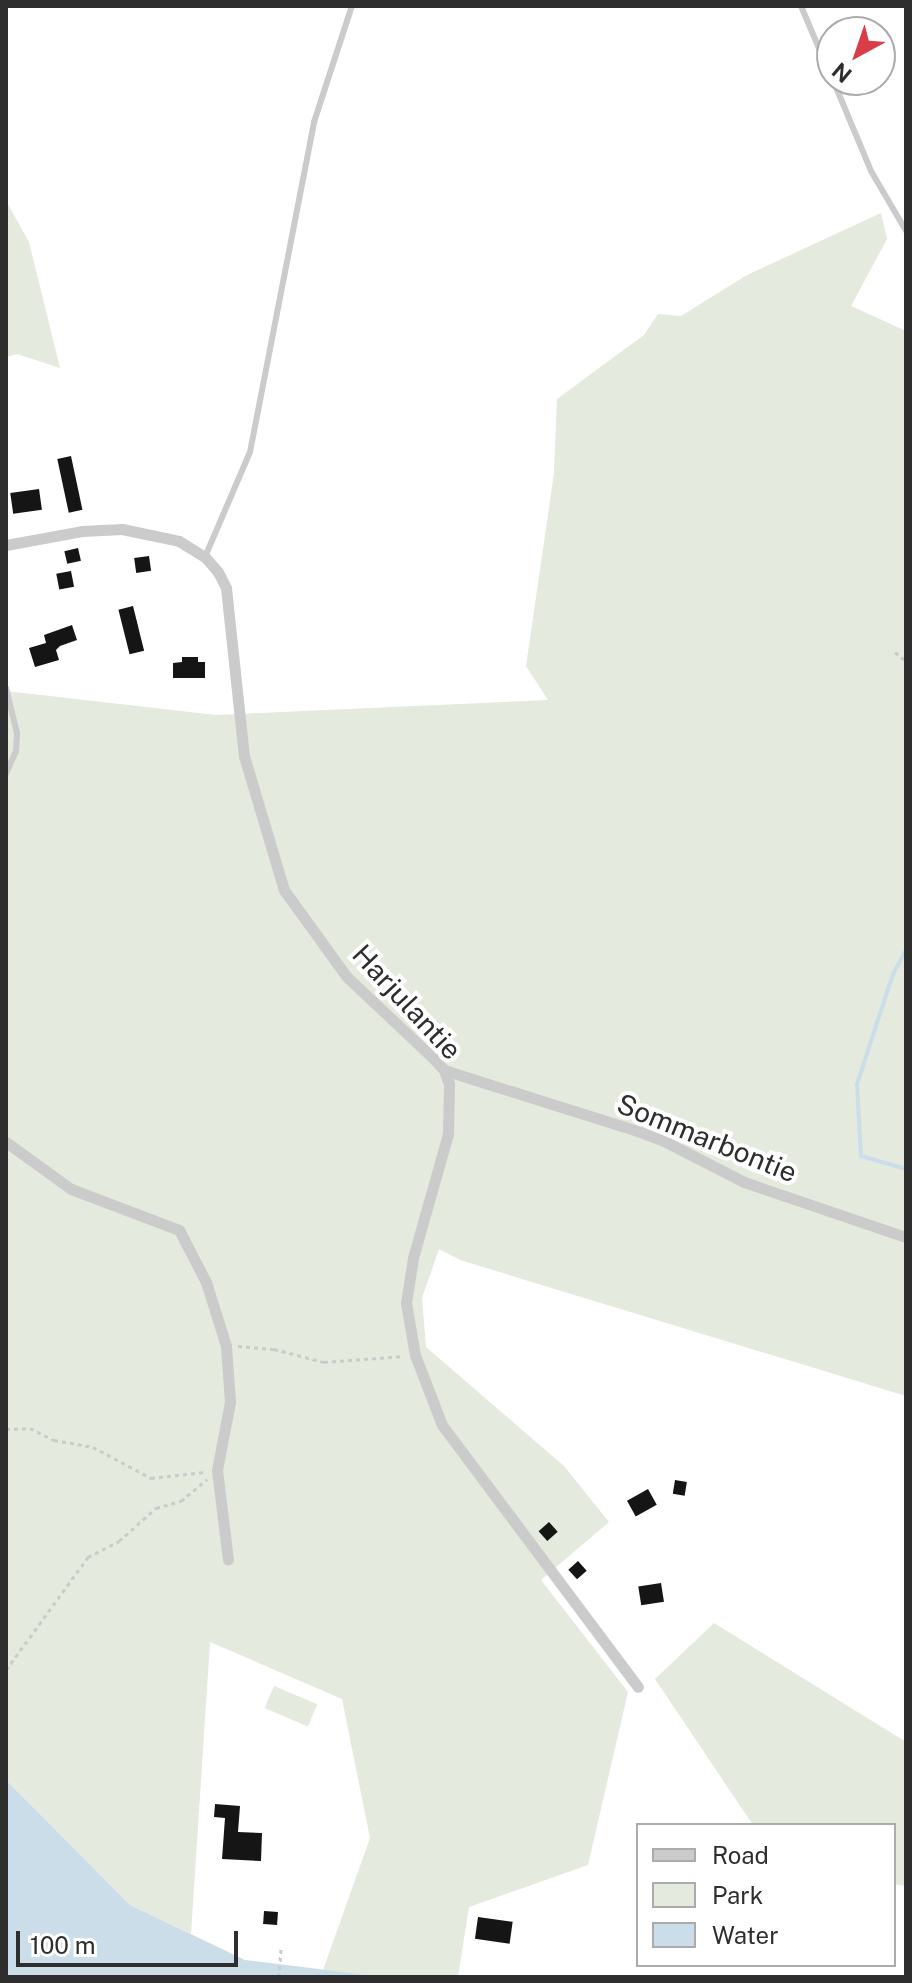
<!DOCTYPE html>
<html>
<head>
<meta charset="utf-8">
<style>
  body { margin:0 }
  #map { position:relative; width:912px; height:1983px; overflow:hidden; background:#fff; font-family:"Public Sans",sans-serif }
  div>[style] { position:absolute }
  [style*='--x'] { left:calc(var(--x)*1px); top:calc(var(--y)*1px); width:calc(var(--w)*1px); rotate:calc(var(--a)*1deg) }
  .green>* { inset:0; background:#e4eadd; transform-origin:0 0 }
  .water>* { inset:0; background:#cadde9 }
  .stream>* { height:4px; margin:-2px; padding:0 2px; transform-origin:2px; border-radius:2px; background:#cadde9 }
  .building>* { inset:0; background:#151515; transform-origin:0 0 }
  .path>* { height:3px; margin-top:-1.5px; transform-origin:0; background:repeating-linear-gradient(90deg,#cbcbcb 0 4px,transparent 0 8px) }
  .service>* { height:6px; margin:-3px; padding:0 3px; transform-origin:3px; border-radius:3px; background:#cbcbcb }
  .minor>* { height:11px; margin:-5.5px; padding:0 5.5px; transform-origin:5.5px; border-radius:5.5px; background:#cbcbcb }
  span { translate:-50% -50%; white-space:nowrap; text-align:center; line-height:1.15; -webkit-text-stroke:8px #fff; paint-order:stroke }
  .street-label { font-size:28px; color:#2e2e2e }
  .frame { position:absolute; inset:0; border:8px solid #2e2e2e; pointer-events:none }
  .legend { position:absolute; left:636px; top:1823px; width:260px; height:144px; box-sizing:border-box; background:#fff; border:2px solid #ababab; margin:0; padding:10px 14px; list-style:none; font-size:24px; color:#2e2e2e }
  .legend li { display:flex; align-items:center; gap:16px; height:40px }
  .legend b { width:40px; border:2px solid #ababab }
  .north { position:absolute; left:816px; top:16px; width:80px; height:80px; box-sizing:border-box; background:#fff; border:2px solid #ababab; border-radius:50%; rotate:220deg; font-size:22px; font-weight:700; line-height:32px; text-align:center; color:#2e2e2e }
  .north::after { content:''; display:block; margin:auto; width:28px; height:36px; background:#d83d48; clip-path:polygon(50% 0,100% 100%,50% 72%,0 100%) }
  .scale { position:absolute; left:16px; top:1931px; width:222px; height:36px; box-sizing:border-box; border:4px solid #2e2e2e; border-top:0; padding-left:10px; font-size:24px; line-height:28px; white-space:nowrap; color:#2e2e2e; -webkit-text-stroke:6px #fff; paint-order:stroke }
</style>
</head>
<body>
<div id="map">
  <div class="green">
    <i style="clip-path:polygon(6px 201px,29px 242px,60px 368px,17px 354px,6px 357px)"></i>
    <i style="clip-path:polygon(881px 213px,887px 239px,851px 306px,906px 331px,906px 1396px,460px 1260px,439px 1249px,422px 1298px,426px 1347px,564px 1466px,609px 1522px,541px 1580px,628px 1692px,588px 1865px,469px 1907px,458px 1977px,383px 1977px,323px 1970px,370px 1838px,342px 1699px,210px 1642px,191px 1934px,130px 1905px,6px 1780px,6px 691px,216px 715px,548px 700px,526px 666px,554px 473px,557px 399px,644px 335px,658px 314px,681px 316px,747px 275px)"></i>
    <i style="clip-path:polygon(714px 1623px,906px 1742px,906px 1886px,894px 1884px,894px 1825px,753px 1825px,655px 1679px)"></i>
    <i style="left:274px;top:1686px;width:47px;height:24px;rotate:23deg"></i>
  </div>
  <div class="water">
    <i style="clip-path:polygon(6px 1780px,130px 1905px,245px 1960px,383px 1977px,6px 1977px)"></i>
  </div>
  <div class="stream">
    <i style="--x:906;--y:950;--w:27;--a:118"></i>
    <i style="--x:893;--y:974;--w:116;--a:108.1"></i>
    <i style="--x:857;--y:1084;--w:72;--a:86.8"></i>
    <i style="--x:861;--y:1156;--w:47;--a:16.1"></i>
  </div>
  <div class="building">
    <i style="left:71px;top:456px;width:55px;height:14px;rotate:78deg"></i>
    <i style="left:39px;top:489px;width:21px;height:29px;rotate:82deg"></i>
    <i style="left:78px;top:548px;width:13px;height:14px;rotate:77deg"></i>
    <i style="left:149px;top:556px;width:15px;height:15px;rotate:82deg"></i>
    <i style="left:71px;top:571px;width:16px;height:15px;rotate:79deg"></i>
    <i style="left:133px;top:606px;width:46px;height:15px;rotate:76deg"></i>
    <i style="clip-path:polygon(72px 625px,77px 640px,60px 646px,56px 650px,59px 660px,35px 667px,29px 648px,46px 643px,44px 635px)"></i>
    <i style="clip-path:polygon(182px 657px,198px 657px,198px 662px,205px 662px,205px 678px,173px 678px,173px 663px,182px 662px)"></i>
    <i style="left:675px;top:1480px;width:12px;height:14px;rotate:9deg"></i>
    <i style="left:648px;top:1489px;width:18px;height:24px;rotate:61deg"></i>
    <i style="left:549px;top:1522px;width:13px;height:14px;rotate:48deg"></i>
    <i style="left:578px;top:1561px;width:13px;height:13px;rotate:48deg"></i>
    <i style="left:661px;top:1583px;width:19px;height:23px;rotate:81deg"></i>
    <i style="clip-path:polygon(215px 1804px,240px 1806px,238px 1832px,262px 1833px,261px 1861px,222px 1859px,225px 1818px,214px 1817px)"></i>
    <i style="left:264px;top:1911px;width:14px;height:13px;rotate:4deg"></i>
    <i style="left:478px;top:1917px;width:35px;height:22px;rotate:8deg"></i>
  </div>
  <div class="path">
    <i style="--x:895;--y:652;--w:14;--a:39"></i>
    <i style="--x:238;--y:1346;--w:36;--a:5"></i>
    <i style="--x:274;--y:1349;--w:52;--a:14.6"></i>
    <i style="--x:324;--y:1362;--w:80;--a:-4.3"></i>
    <i style="--x:6;--y:1429;--w:24;--a:-2"></i>
    <i style="--x:30;--y:1428;--w:27;--a:27"></i>
    <i style="--x:54;--y:1440;--w:40;--a:10"></i>
    <i style="--x:93;--y:1447;--w:66;--a:28.1"></i>
    <i style="--x:151;--y:1478;--w:54;--a:-6.3"></i>
    <i style="--x:6;--y:1670;--w:140;--a:-54"></i>
    <i style="--x:88;--y:1557;--w:35;--a:-27"></i>
    <i style="--x:119;--y:1541;--w:50;--a:-41.7"></i>
    <i style="--x:156;--y:1508;--w:26;--a:-16"></i>
    <i style="--x:181;--y:1501;--w:34;--a:-40"></i>
    <i style="--x:279;--y:1977;--w:28;--a:-86"></i>
  </div>
  <div class="service">
    <i style="--x:801;--y:6;--w:79;--a:67"></i>
    <i style="--x:833;--y:80;--w:99;--a:67.3"></i>
    <i style="--x:871;--y:171;--w:69;--a:59.7"></i>
    <i style="--x:205;--y:557;--w:114;--a:-66.8"></i>
    <i style="--x:250;--y:452;--w:336;--a:-79"></i>
    <i style="--x:314;--y:122;--w:122;--a:-71.9"></i>
    <i style="--x:6;--y:688;--w:46;--a:76.3"></i>
    <i style="--x:17;--y:733;--w:18;--a:93"></i>
    <i style="--x:16;--y:751;--w:24;--a:114"></i>
  </div>
  <div class="minor">
    <i style="--x:6;--y:545;--w:77;--a:-10.4"></i>
    <i style="--x:82;--y:531;--w:40;--a:-2.9"></i>
    <i style="--x:122;--y:529;--w:58;--a:11.9"></i>
    <i style="--x:179;--y:541;--w:31;--a:32"></i>
    <i style="--x:205;--y:557;--w:20;--a:49"></i>
    <i style="--x:218;--y:572;--w:18;--a:63"></i>
    <i style="--x:226;--y:588;--w:169;--a:83.9"></i>
    <i style="--x:244;--y:756;--w:140;--a:73.4"></i>
    <i style="--x:284;--y:890;--w:107;--a:54.1"></i>
    <i style="--x:347;--y:977;--w:117;--a:43.3"></i>
    <i style="--x:432;--y:1057;--w:18;--a:47"></i>
    <i style="--x:444;--y:1070;--w:15;--a:70"></i>
    <i style="--x:449;--y:1084;--w:50;--a:91.1"></i>
    <i style="--x:448;--y:1134;--w:129;--a:105.8"></i>
    <i style="--x:413;--y:1258;--w:46;--a:98.8"></i>
    <i style="--x:406;--y:1303;--w:53;--a:80.2"></i>
    <i style="--x:415;--y:1355;--w:75;--a:68.9"></i>
    <i style="--x:442;--y:1425;--w:327;--a:53.2"></i>
    <i style="--x:444;--y:1070;--w:203;--a:17.5"></i>
    <i style="--x:638;--y:1131;--w:28;--a:21"></i>
    <i style="--x:664;--y:1141;--w:90;--a:27.1"></i>
    <i style="--x:744;--y:1182;--w:171;--a:18.8"></i>
    <i style="--x:6;--y:1142;--w:80;--a:35.9"></i>
    <i style="--x:71;--y:1189;--w:116;--a:20.8"></i>
    <i style="--x:179;--y:1230;--w:59;--a:62.6"></i>
    <i style="--x:206;--y:1282;--w:67;--a:72.6"></i>
    <i style="--x:226;--y:1346;--w:56;--a:85.9"></i>
    <i style="--x:230;--y:1402;--w:69;--a:100.8"></i>
    <i style="--x:217;--y:1470;--w:90;--a:83"></i>
  </div>
  <div class="street-label">
    <span style="left:407px;top:1002px;rotate:47deg">Harjulantie</span>
    <span style="left:707px;top:1138px;rotate:22deg">Sommarbontie</span>
  </div>
  <div class="frame"></div>
  <ul class="legend">
  <li><b style="height:10px;background:#cbcbcb"></b>Road</li>
  <li><b style="height:22px;background:#e4eadd"></b>Park</li>
  <li><b style="height:22px;background:#cadde9"></b>Water</li>
  </ul>
  <div class="north">N</div>
  <div class="scale">100 m</div>
</div>
</body>
</html>
